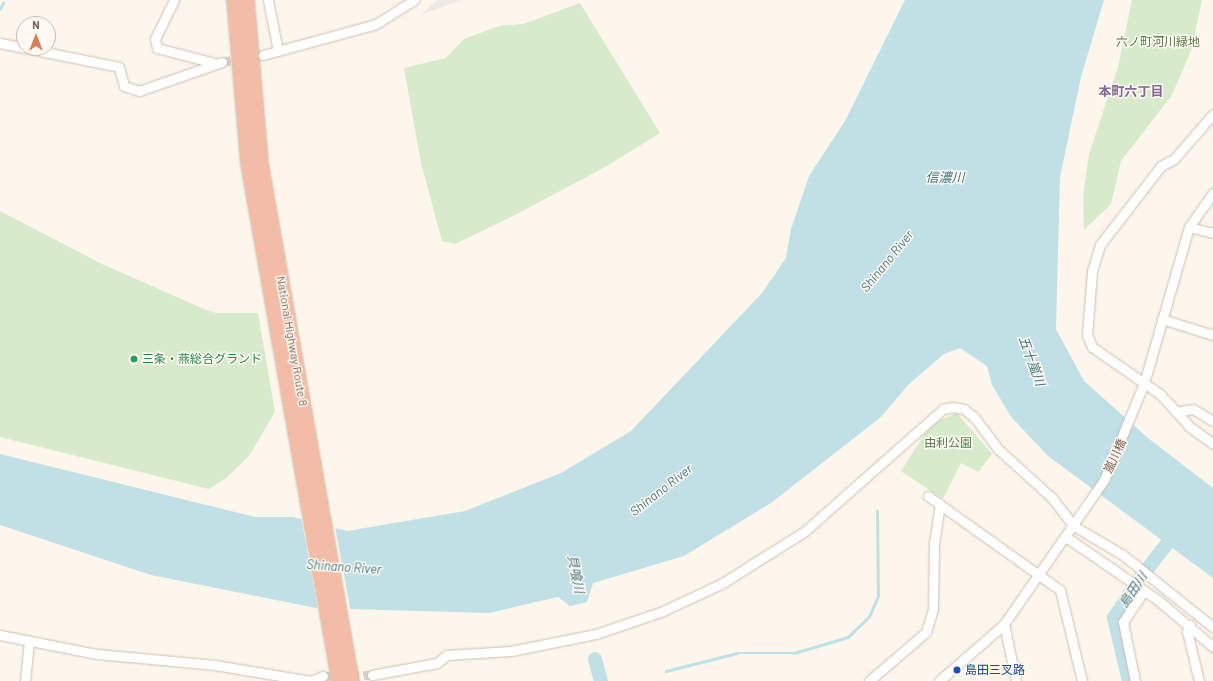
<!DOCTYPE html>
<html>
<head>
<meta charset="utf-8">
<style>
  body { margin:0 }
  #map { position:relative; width:1213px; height:681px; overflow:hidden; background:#fcf6ec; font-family:Barlow,"Noto Sans JP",sans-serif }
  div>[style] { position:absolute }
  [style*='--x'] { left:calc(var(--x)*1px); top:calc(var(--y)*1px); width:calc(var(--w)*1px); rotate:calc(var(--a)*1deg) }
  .industrial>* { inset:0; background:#eee9e4 }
  .green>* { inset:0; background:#d7eacb }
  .water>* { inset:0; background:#c1e0e5 }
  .pier>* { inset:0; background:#fcf6ec }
  .stream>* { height:2.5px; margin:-1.25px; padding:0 1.25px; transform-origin:1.25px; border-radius:1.25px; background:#c1e0e5 }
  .river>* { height:14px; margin:-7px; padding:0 7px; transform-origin:7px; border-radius:7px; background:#c1e0e5 }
  .minor-tunnel>* { height:9px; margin-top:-4.5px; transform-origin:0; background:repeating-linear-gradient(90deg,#dbd0c5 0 9px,transparent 0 13.5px) }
  .roads { filter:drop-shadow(0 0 1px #cebfb1) drop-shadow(0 0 1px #cebfb1) }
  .minor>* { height:9px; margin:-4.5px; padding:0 4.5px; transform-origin:4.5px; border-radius:4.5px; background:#fff }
  .highway>* { height:14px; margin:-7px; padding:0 7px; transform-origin:7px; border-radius:7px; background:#f2bca7 }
  .dots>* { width:11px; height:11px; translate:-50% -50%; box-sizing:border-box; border:2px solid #fefaf3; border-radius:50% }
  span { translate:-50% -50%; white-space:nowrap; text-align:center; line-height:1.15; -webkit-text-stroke:3px #fefaf3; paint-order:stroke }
  .park-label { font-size:12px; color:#567c48 }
  .street-label { font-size:12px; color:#775e4f }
  .leisure-label { font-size:12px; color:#27864d }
  .left { translate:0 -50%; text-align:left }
  .transit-label { font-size:12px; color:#164399 }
  .neighbourhood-label { font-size:13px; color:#846892; font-weight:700 }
  .water-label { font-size:13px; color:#477781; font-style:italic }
  .north { position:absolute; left:16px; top:16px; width:40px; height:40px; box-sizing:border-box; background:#fefaf3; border:1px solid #c8bcb1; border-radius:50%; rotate:0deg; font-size:11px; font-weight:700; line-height:16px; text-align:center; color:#775e4f }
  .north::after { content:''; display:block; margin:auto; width:14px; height:18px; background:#de7959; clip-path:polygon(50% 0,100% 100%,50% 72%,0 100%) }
</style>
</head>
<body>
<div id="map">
  <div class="industrial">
    <i style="clip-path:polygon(437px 0,461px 0,421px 15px)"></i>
  </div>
  <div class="green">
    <i style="clip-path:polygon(1132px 0,1202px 0,1191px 51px,1172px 95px,1121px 161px,1111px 204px,1084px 230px,1083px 196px,1089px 154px,1118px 67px)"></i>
    <i style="clip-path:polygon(580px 3px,660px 133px,605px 167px,515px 215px,455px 244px,442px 241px,421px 163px,404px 68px,446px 58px,464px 39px,499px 26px,523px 24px)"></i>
    <i style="clip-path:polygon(0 211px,102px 264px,204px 309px,216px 313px,258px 313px,275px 412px,249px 456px,226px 478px,209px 489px,0 437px)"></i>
    <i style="clip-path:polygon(957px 413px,992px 454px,978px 472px,961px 463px,943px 499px,901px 471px,931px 424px)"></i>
  </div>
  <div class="water">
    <i style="clip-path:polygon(905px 0,1104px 0,1081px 77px,1060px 177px,1056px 329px,1084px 381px,1148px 438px,1213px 488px,1213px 578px,1048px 456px,1012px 418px,992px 385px,987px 366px,960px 348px,944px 354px,908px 385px,881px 417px,771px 503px,684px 556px,593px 583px,587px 602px,570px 606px,558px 597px,489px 613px,316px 608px,151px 575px,0 525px,0 454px,255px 517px,293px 517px,347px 531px,465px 511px,561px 473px,631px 431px,762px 293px,786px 258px,791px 229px,809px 176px,845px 121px)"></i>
  </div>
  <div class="pier">
    <i style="clip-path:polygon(301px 517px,335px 526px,351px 613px,318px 610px)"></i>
  </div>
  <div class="stream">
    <i style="--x:0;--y:9;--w:7;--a:-63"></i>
    <i style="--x:666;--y:671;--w:73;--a:-14.2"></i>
    <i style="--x:737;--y:653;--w:57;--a:0"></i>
    <i style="--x:794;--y:653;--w:56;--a:-16.5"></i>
    <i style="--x:848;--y:637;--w:29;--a:-44"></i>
    <i style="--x:869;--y:617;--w:23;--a:-67"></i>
    <i style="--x:878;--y:596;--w:85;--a:-90.7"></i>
  </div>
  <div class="river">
    <i style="--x:595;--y:659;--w:23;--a:75"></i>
    <i style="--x:1129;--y:681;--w:65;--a:-103.4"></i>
    <i style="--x:1114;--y:618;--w:48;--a:-57"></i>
    <i style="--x:1140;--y:578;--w:61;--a:-51.6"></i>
  </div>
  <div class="minor-tunnel">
    <i style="--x:222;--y:62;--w:22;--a:-10"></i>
    <i style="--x:323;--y:676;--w:49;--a:-1.2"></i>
  </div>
  <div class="roads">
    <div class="minor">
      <i style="--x:174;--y:0;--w:43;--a:116"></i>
      <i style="--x:155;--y:39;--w:9;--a:77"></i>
      <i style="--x:157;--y:48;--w:59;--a:14.7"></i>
      <i style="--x:268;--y:0;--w:52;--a:78.9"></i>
      <i style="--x:0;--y:43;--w:121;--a:11.4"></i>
      <i style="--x:119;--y:67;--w:20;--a:75"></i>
      <i style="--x:124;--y:86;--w:16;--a:18"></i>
      <i style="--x:139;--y:91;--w:88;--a:-19.3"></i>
      <i style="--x:263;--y:55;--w:117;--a:-15.3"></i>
      <i style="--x:376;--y:24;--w:45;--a:-32.3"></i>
      <i style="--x:1213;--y:114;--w:60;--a:130.9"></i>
      <i style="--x:1174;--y:159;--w:15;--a:152"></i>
      <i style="--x:1161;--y:166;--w:100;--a:127.7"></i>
      <i style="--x:1100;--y:245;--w:28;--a:107"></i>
      <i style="--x:1092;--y:272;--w:63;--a:94.5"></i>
      <i style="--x:1087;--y:335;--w:13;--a:67"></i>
      <i style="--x:1092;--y:347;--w:83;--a:34.7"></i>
      <i style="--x:1160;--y:394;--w:45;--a:47.7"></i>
      <i style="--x:1190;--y:427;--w:29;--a:36"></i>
      <i style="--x:1189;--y:227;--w:25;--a:14"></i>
      <i style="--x:1162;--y:319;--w:53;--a:17.4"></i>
      <i style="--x:1176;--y:412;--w:17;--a:-10"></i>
      <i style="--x:1193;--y:409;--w:23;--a:31"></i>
      <i style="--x:928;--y:496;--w:162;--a:35.5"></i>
      <i style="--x:1060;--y:590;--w:94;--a:76.4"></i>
      <i style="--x:1066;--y:537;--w:113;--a:34.5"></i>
      <i style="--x:1159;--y:601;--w:71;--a:40.4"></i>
      <i style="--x:1004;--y:624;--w:58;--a:78.1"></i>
      <i style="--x:1190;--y:625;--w:7;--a:117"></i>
      <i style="--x:1187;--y:631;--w:51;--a:76.5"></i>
      <i style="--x:0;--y:635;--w:99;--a:11.1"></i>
      <i style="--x:97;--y:654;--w:119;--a:5.3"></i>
      <i style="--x:215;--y:665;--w:97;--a:9.5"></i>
      <i style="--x:311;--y:681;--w:13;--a:-23"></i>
      <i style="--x:372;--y:675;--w:66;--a:-10.5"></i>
      <i style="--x:437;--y:663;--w:13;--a:-39"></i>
      <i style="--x:447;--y:655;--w:64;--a:-3.6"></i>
      <i style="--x:511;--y:651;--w:87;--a:-11.3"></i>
      <i style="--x:596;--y:634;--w:71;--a:-18.9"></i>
      <i style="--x:663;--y:611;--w:64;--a:-25"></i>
      <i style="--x:721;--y:584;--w:99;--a:-32.2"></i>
      <i style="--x:805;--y:531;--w:184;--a:-41.5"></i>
      <i style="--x:943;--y:409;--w:10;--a:-11"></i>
      <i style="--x:953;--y:407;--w:11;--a:10"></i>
      <i style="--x:964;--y:409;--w:13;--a:39"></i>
      <i style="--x:974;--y:417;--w:40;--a:53"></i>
      <i style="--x:998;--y:449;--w:73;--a:42.2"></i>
      <i style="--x:1052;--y:498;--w:36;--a:52"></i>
      <i style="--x:1074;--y:526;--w:57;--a:30.6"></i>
      <i style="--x:1123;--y:555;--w:115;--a:38.7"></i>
      <i style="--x:25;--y:681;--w:40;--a:-84.3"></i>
      <i style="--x:869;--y:681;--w:75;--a:-40.7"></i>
      <i style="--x:926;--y:632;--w:24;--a:-73"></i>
      <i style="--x:933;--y:609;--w:65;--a:-89.1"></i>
      <i style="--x:934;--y:544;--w:40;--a:-81.5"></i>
      <i style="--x:939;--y:681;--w:86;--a:-41.2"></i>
      <i style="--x:1004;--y:624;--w:175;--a:-55.2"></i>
      <i style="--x:1104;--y:480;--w:105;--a:-67.6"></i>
      <i style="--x:1144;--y:383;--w:162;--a:-73.9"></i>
      <i style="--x:1189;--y:227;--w:42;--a:-54.8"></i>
      <i style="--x:1135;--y:681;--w:60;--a:-101.5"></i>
      <i style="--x:1123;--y:622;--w:37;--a:-56"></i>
    </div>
    <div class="highway">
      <i style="--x:234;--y:0;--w:165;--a:85.1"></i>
      <i style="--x:248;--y:164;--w:525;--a:80.02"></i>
      <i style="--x:247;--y:0;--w:164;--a:85.1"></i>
      <i style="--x:261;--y:163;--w:526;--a:80.04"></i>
    </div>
  </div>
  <div class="dots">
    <i style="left:134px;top:359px;background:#2e9e5b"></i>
    <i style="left:957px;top:670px;background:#1a4fb4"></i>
  </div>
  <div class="park-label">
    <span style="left:1158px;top:42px">六ノ町河川緑地</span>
    <span style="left:948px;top:443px">由利公園</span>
  </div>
  <div class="street-label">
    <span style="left:292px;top:341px;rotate:80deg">National Highway Route 8</span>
    <span style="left:1115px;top:456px;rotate:-65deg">嵐川橋</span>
  </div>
  <div class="leisure-label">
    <span class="left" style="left:142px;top:359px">三条・燕総合グランド</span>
  </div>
  <div class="transit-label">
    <span class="left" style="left:965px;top:670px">島田三叉路</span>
  </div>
  <div class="neighbourhood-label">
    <span style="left:1131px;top:91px">本町六丁目</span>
  </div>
  <div class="water-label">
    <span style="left:945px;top:177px">信濃川</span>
    <span style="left:887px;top:261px;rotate:-51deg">Shinano River</span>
    <span style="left:1032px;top:361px;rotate:70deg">五十嵐川</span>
    <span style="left:661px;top:490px;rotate:-38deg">Shinano River</span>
    <span style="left:344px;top:567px;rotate:4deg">Shinano River</span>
    <span style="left:576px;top:574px;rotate:79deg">貝喰川</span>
    <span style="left:1133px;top:590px;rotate:-56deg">島田川</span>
  </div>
  <div class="north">N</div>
</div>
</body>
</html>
